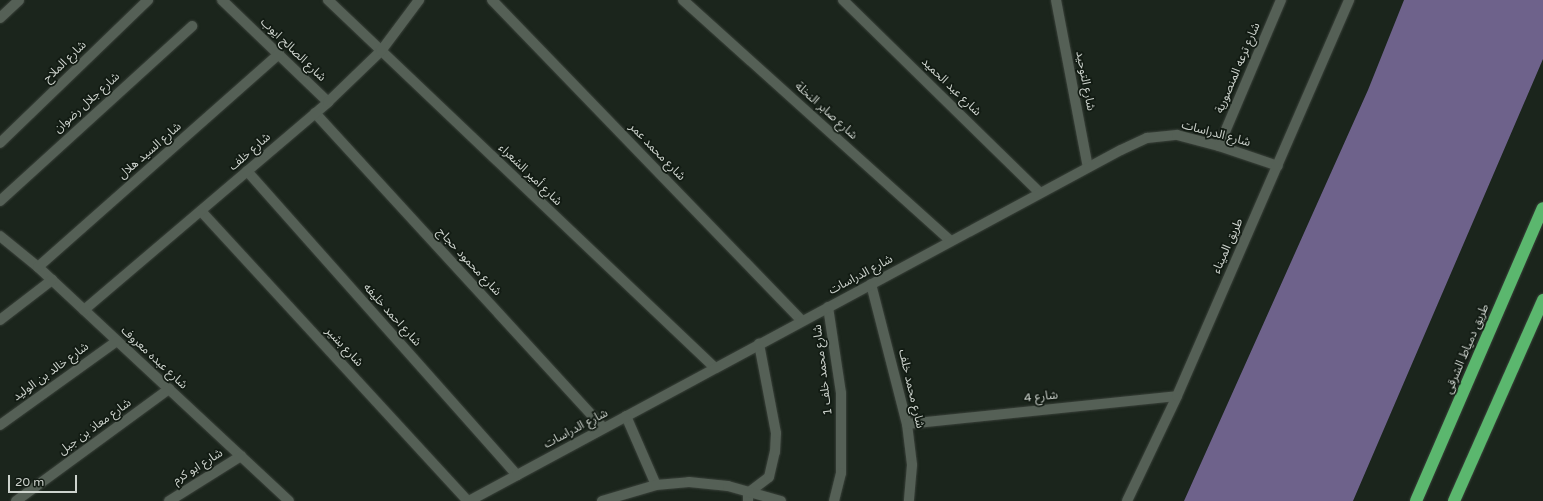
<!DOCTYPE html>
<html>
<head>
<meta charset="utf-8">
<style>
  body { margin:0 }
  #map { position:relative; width:1543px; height:501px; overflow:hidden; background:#1b251c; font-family:"Varela Round","Noto Sans Arabic",sans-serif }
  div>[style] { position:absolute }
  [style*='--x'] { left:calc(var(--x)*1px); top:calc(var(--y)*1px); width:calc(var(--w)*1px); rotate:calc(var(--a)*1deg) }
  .water>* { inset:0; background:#6e628b }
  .roads { filter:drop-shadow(0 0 1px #3a413a) drop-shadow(0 0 1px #3a413a) }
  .street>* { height:10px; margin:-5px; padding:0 5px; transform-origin:5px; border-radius:5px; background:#556056 }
  .secondary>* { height:10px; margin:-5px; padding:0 5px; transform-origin:5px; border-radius:5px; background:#556056 }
  .highway>* { height:12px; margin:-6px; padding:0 6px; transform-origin:6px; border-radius:6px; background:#5bb76e }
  span { translate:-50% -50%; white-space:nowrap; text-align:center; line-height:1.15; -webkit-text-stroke:3.5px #121b13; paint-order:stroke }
  .street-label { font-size:12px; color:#cdd3cd }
  .scale { position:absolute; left:8px; top:475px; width:69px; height:18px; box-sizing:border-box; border:2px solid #cdd3cd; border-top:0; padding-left:5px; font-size:12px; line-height:14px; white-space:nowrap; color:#cdd3cd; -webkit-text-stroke:3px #121b13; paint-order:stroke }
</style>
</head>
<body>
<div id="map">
  <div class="water">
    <i style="clip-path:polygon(1404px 0,1543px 0,1543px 59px,1353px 501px,1184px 501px,1368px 90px)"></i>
  </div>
  <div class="roads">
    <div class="street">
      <i style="--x:222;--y:0;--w:147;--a:43.9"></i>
      <i style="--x:328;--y:0;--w:534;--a:43.56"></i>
      <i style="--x:492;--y:0;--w:446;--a:46"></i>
      <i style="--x:683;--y:0;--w:360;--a:42"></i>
      <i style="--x:843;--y:0;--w:276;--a:44.4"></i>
      <i style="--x:1056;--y:0;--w:170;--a:79.2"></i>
      <i style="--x:0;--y:18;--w:26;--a:-43"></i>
      <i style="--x:315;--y:113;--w:427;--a:47.5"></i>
      <i style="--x:0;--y:143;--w:206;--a:-44"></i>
      <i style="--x:1219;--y:146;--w:159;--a:-67"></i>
      <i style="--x:247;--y:171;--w:407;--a:48.4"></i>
      <i style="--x:0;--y:201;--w:260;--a:-42.3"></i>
      <i style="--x:201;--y:211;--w:394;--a:47.4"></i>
      <i style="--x:0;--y:236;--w:49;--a:39.2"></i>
      <i style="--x:38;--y:267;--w:343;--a:43"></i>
      <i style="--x:38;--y:267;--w:322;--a:-41.5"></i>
      <i style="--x:871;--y:284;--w:145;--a:75.6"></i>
      <i style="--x:907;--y:424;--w:41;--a:83"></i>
      <i style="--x:912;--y:465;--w:36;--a:95"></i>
      <i style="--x:828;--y:307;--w:87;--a:81.4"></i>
      <i style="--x:841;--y:393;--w:80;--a:90"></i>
      <i style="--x:841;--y:473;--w:29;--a:104"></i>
      <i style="--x:84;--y:310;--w:321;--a:-40.4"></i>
      <i style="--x:328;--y:102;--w:74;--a:-43.9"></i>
      <i style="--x:381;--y:51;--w:64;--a:-53.3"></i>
      <i style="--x:0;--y:320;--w:66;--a:-37.6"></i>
      <i style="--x:907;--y:424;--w:271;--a:-5.9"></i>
      <i style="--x:0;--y:425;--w:144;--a:-35.7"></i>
      <i style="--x:16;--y:501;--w:190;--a:-36.2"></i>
      <i style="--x:169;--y:501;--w:85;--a:-32"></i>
      <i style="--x:748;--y:501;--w:8;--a:-90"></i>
      <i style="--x:748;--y:493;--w:26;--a:-37"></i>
      <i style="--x:769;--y:477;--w:26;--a:-77"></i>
      <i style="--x:775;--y:452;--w:19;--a:-87"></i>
      <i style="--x:776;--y:433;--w:91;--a:-100.8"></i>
    </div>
    <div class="secondary">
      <i style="--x:626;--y:416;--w:75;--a:66.5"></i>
      <i style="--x:469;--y:501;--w:740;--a:-28.3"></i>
      <i style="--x:1121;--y:150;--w:29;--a:-25"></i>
      <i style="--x:1147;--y:138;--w:30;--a:-6"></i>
      <i style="--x:1177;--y:135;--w:43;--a:14.7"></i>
      <i style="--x:1219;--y:146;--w:62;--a:18.7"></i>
      <i style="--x:602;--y:501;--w:56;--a:-16.5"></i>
      <i style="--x:656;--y:485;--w:33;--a:-5"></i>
      <i style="--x:689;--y:482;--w:39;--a:6"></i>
      <i style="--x:728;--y:486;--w:55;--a:15.8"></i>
      <i style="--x:1127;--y:501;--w:116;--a:-64.5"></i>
      <i style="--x:1177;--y:396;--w:432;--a:-66.5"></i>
    </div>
    <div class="highway">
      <i style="--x:1416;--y:501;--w:319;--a:-66.6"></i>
      <i style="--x:1454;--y:501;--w:220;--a:-66.1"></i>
    </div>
  </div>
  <div class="street-label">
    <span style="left:293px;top:50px;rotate:44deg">شارع الصالح ايوب</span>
    <span style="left:65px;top:62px;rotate:-44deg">شارع الملاح</span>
    <span style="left:1238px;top:68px;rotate:-67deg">شارع ترعه المنصورية</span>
    <span style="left:1085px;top:81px;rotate:79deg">شارع التوحيد</span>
    <span style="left:951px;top:87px;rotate:44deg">شارع عبد الحميد</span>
    <span style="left:87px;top:103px;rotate:-42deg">شارع جلال رضوان</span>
    <span style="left:826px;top:111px;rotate:42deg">شارع صابر النخلة</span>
    <span style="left:1216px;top:134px;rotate:15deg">شارع الدراسات</span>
    <span style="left:150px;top:151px;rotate:-41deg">شارع السيد هلال</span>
    <span style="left:250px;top:152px;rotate:-41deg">شارع خلف</span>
    <span style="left:657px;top:152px;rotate:46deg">شارع محمد عمر</span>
    <span style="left:530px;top:175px;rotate:44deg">شارع أمير الشعراء</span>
    <span style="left:1228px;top:246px;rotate:-66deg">طريق الميناء</span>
    <span style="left:469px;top:262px;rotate:47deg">شارع محمود حجاج</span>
    <span style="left:861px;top:275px;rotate:-28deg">شارع الدراسات</span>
    <span style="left:392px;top:315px;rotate:48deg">شارع احمد خليفه</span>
    <span style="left:344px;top:347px;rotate:47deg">شارع بشير</span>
    <span style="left:1467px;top:349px;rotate:-67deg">طريق دمياط الشرقى</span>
    <span style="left:154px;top:358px;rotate:43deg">شارع عبده معروف</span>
    <span style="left:823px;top:370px;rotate:-97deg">شارع محمد خلف 1</span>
    <span style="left:51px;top:372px;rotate:-36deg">شارع خالد بن الوليد</span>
    <span style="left:911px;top:389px;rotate:77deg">شارع محمد خلف</span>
    <span style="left:1041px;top:397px;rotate:-6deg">شارع 4</span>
    <span style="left:95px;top:427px;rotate:-36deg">شارع معاذ بن جبل</span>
    <span style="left:576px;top:429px;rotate:-28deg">شارع الدراسات</span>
    <span style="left:198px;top:467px;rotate:-32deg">شارع ابو كرم</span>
  </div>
  <div class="scale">20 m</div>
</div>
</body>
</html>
